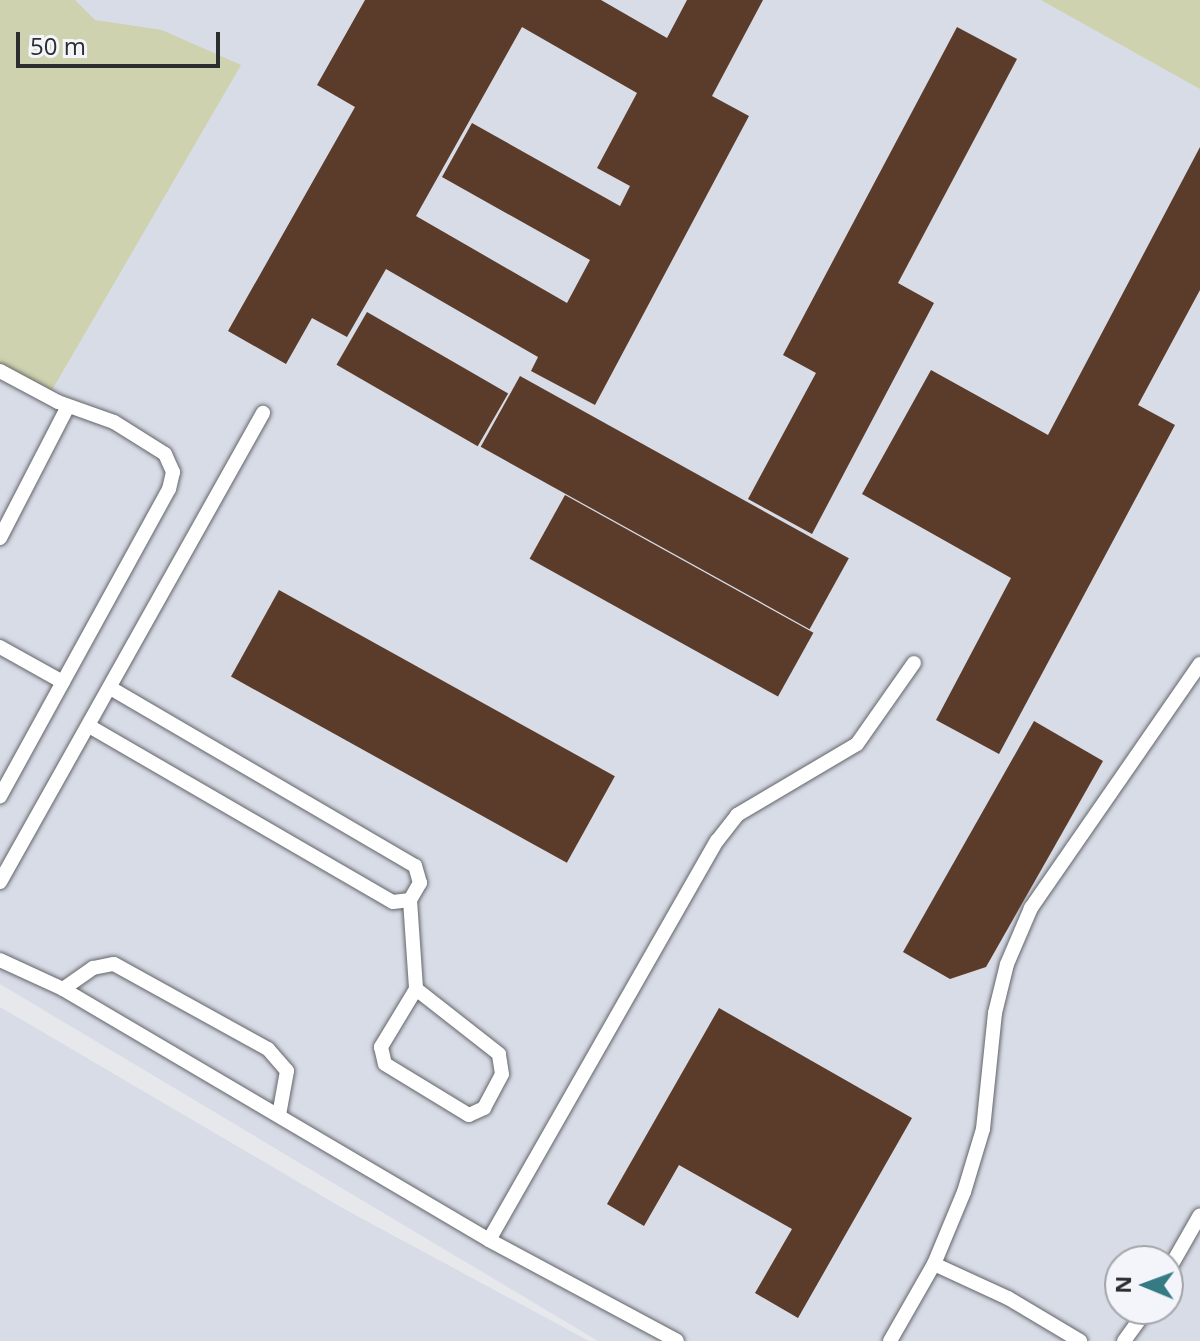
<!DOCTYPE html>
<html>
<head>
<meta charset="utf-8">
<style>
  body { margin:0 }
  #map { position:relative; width:1200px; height:1341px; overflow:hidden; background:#e6e8ec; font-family:"Open Sans",sans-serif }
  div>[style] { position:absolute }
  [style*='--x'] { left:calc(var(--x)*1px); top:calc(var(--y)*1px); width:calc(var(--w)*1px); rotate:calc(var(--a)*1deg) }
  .built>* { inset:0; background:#d7dce7 }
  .green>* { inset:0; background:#ced2ae }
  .building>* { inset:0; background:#5b3b2a; transform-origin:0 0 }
  .roads { filter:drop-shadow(0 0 2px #646569) drop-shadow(0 0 2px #646569) }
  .service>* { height:14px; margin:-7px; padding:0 7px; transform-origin:7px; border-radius:7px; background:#fff }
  span { translate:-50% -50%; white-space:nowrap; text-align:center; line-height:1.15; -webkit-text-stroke:8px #f3f5fa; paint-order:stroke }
  .north { position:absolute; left:1104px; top:1245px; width:80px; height:80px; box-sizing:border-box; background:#f3f5fa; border:2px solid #a3a5a9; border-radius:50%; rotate:271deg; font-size:22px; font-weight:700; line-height:32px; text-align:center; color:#2c2d2f }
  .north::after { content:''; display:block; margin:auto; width:28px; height:36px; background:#347b84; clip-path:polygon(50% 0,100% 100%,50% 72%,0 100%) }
  .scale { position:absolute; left:16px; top:32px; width:204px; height:36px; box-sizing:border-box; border:4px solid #2c2d2f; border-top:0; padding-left:10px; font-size:24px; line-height:28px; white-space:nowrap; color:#2c2d2f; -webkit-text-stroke:6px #f3f5fa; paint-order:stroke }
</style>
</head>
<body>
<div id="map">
  <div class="built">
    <i style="clip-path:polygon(evenodd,0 0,1200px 0,1200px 1341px,598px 1341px,0 984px,0 0,1120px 1261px,1168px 1261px,1168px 1309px,1120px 1309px,1120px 1261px)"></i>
    <i style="clip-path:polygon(0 1007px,346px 1210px,589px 1341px,0 1341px)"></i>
  </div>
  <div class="green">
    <i style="clip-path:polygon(0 0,75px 0,95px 20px,162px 30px,241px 65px,48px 397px,0 369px)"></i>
    <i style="clip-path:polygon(1041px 0,1200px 0,1200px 89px)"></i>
  </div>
  <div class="building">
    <i style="clip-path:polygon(evenodd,365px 0,601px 0,667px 38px,687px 0,763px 0,712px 96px,749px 116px,595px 405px,531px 371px,538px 357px,386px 269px,347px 337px,312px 318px,286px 364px,228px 331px,355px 107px,317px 85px,365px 0,522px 27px,637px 93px,597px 168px,630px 186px,620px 206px,472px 123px,442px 177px,590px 260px,567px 303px,416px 216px,522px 27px)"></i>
    <i style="clip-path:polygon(957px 27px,1017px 59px,898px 283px,934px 303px,812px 534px,748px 499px,816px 373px,783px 355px)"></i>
    <i style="clip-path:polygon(1200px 147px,1200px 290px,1138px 405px,1175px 425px,999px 754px,936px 720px,1011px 578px,862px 494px,931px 370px,1048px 435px)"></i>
    <i style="left:367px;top:312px;width:163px;height:61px;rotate:30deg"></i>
    <i style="left:520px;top:376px;width:376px;height:81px;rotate:29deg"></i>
    <i style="left:565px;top:495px;width:284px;height:73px;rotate:29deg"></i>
    <i style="left:279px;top:590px;width:384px;height:99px;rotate:29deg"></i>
    <i style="clip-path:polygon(1034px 721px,1103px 761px,986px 967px,950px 979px,903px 952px)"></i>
    <i style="clip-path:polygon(719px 1008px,912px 1118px,798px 1318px,755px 1293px,792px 1229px,679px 1165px,644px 1226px,607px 1204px)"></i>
  </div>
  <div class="roads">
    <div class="service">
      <i style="--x:0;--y:371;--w:66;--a:28.1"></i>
      <i style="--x:58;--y:402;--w:59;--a:19.7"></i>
      <i style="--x:114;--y:422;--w:60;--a:32.1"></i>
      <i style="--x:165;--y:454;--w:20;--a:66"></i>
      <i style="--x:173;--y:472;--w:17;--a:103"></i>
      <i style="--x:169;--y:489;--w:351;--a:118.8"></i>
      <i style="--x:0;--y:538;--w:148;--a:-62.7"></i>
      <i style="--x:0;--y:647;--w:72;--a:29.1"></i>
      <i style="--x:89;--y:726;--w:351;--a:30.1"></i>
      <i style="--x:393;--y:902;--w:17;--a:-7"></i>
      <i style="--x:410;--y:900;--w:20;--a:-60"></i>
      <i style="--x:420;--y:883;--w:18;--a:-106"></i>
      <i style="--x:415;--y:866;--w:353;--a:-149.7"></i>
      <i style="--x:0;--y:882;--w:538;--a:-60.72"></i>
      <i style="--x:410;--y:900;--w:89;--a:86.1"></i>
      <i style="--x:416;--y:989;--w:68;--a:121.1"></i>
      <i style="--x:381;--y:1047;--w:17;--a:77"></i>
      <i style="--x:385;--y:1064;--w:98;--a:31.3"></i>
      <i style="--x:469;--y:1115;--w:17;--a:-25"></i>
      <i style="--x:484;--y:1108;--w:38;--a:-62"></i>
      <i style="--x:502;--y:1074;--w:20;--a:-99"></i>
      <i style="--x:499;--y:1054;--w:105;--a:-141.9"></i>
      <i style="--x:0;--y:960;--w:69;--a:24.7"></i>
      <i style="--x:63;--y:989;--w:494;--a:30.5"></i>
      <i style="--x:489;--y:1240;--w:213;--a:28.2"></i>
      <i style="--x:63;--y:989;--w:37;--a:-35"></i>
      <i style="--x:93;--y:968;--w:21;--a:-11"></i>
      <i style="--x:114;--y:964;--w:176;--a:28.9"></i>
      <i style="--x:268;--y:1049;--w:29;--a:49"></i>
      <i style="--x:287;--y:1071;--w:45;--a:100.3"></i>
      <i style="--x:489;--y:1240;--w:460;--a:-60.3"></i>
      <i style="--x:717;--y:841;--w:33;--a:-52"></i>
      <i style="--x:737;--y:815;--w:139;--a:-30.6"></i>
      <i style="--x:857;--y:744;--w:99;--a:-54.9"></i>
      <i style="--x:934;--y:1264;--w:81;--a:24.7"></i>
      <i style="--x:1008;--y:1298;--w:84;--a:30.8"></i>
      <i style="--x:1168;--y:1271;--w:64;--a:-60.3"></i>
      <i style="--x:890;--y:1341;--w:89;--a:-60.3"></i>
      <i style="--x:934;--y:1264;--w:78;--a:-67.4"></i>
      <i style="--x:964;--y:1192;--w:66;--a:-73.2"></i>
      <i style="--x:983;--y:1129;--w:117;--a:-84.1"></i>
      <i style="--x:995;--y:1013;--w:50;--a:-76.2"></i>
      <i style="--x:1007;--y:964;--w:61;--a:-66.8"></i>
      <i style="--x:1031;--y:908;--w:297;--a:-55.3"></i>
      <i style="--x:1124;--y:1341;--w:39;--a:-54"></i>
    </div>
  </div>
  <div class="north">N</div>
  <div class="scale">50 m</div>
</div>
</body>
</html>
